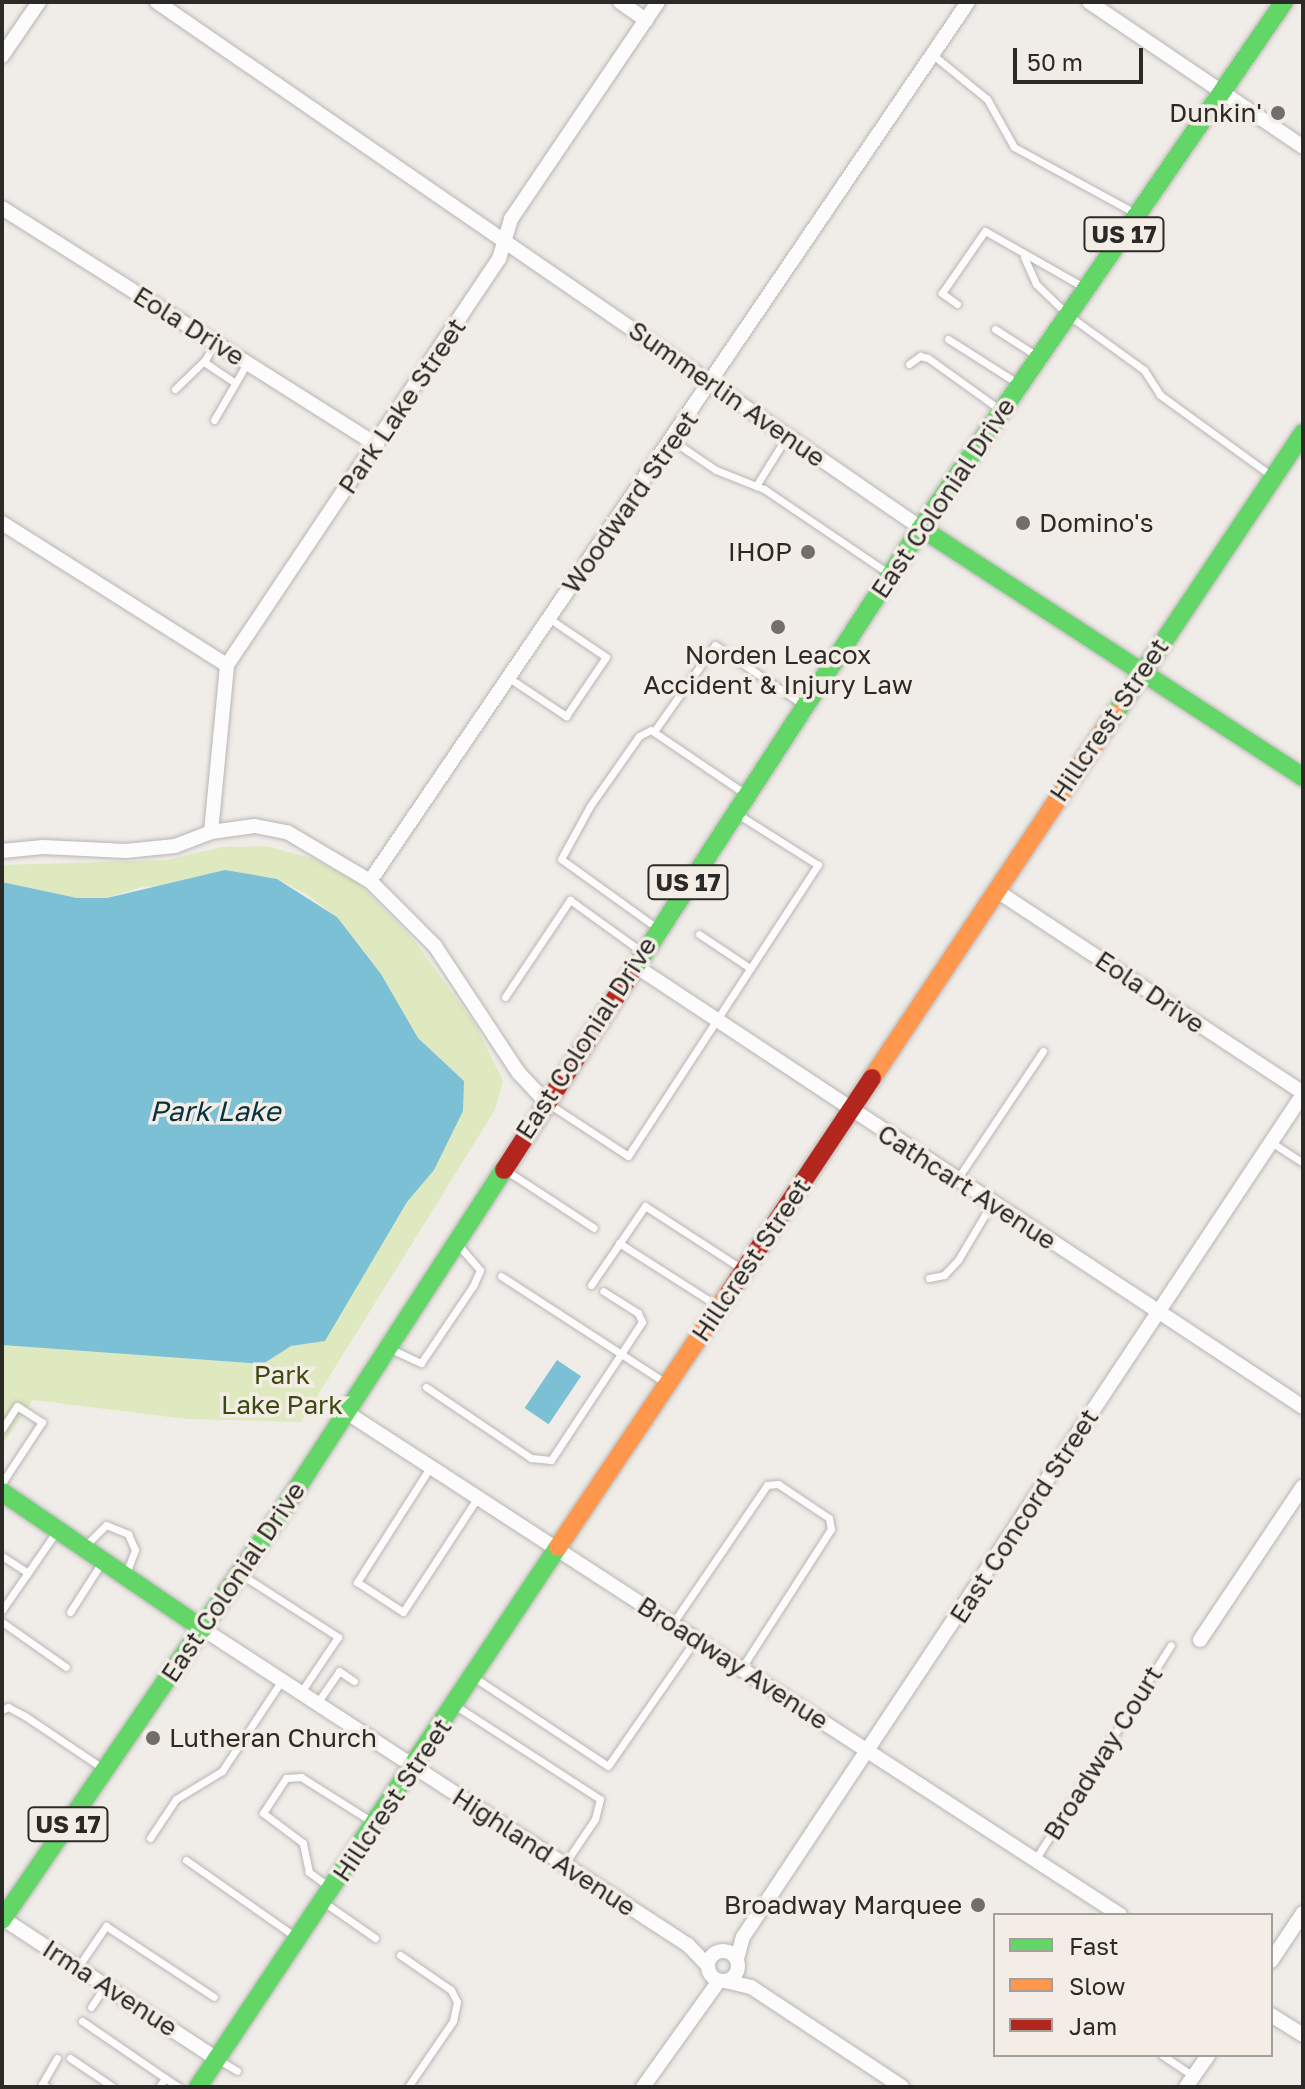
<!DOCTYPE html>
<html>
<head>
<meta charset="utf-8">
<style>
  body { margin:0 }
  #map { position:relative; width:1305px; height:2089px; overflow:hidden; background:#f0ede9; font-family:"Golos Text",sans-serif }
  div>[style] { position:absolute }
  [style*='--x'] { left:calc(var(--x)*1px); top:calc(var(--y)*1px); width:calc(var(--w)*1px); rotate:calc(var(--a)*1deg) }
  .green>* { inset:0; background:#dee9bf }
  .water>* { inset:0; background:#7bc0d5; transform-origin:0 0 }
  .roads { filter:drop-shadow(0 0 2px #b8b5b3) drop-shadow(0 0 2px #b8b5b3) }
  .lane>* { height:7px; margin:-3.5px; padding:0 3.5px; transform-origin:3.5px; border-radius:3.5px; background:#fdfcfc }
  .street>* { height:14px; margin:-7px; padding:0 7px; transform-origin:7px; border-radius:7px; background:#fdfcfc }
  .street>.ring { margin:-7px; padding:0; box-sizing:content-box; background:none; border:14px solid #fdfcfc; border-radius:50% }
  .fast>* { height:18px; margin:-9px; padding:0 9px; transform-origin:9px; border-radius:9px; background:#63d668 }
  .slow>* { height:18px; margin:-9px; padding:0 9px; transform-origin:9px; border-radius:9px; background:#ff974d }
  .jam>* { height:18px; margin:-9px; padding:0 9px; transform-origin:9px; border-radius:9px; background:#b3261e }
  .dots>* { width:22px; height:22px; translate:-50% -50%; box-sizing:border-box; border:4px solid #f3ede6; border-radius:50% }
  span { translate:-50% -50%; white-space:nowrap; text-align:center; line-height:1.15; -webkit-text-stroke:7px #f3ede6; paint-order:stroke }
  .shield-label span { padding:2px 6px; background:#f3ede6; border:2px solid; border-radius:6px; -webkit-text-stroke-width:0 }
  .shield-label { font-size:24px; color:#2c2a27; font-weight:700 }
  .poi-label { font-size:26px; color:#2c2a27 }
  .right { translate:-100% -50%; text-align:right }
  .left { translate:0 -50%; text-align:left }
  .street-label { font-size:26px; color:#2c2a27 }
  .park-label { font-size:26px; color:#3c4911 }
  .water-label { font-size:28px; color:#033340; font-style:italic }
  .frame { position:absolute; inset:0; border:4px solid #2c2a27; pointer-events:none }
  .legend { position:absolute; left:993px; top:1913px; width:280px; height:144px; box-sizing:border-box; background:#f3ede6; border:2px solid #a39f9a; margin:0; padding:10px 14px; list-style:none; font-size:24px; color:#2c2a27 }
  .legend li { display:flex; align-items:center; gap:16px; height:40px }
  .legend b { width:40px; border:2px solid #a39f9a }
  .scale { position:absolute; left:1013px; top:48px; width:130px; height:36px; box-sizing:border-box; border:4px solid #2c2a27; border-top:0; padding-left:10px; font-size:24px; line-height:28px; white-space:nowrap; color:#2c2a27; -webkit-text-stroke:6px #f3ede6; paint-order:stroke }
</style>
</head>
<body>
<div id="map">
  <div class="green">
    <i style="clip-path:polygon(266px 846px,314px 859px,358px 883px,413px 939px,475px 1024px,503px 1081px,495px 1110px,301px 1422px,186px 1419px,33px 1400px,2px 1445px,2px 1345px,263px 1364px,291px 1346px,325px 1341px,407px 1202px,434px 1170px,464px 1081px,418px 1038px,381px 974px,337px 917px,306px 894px,277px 879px,142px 887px,107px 898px,77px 898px,2px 882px,2px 865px,166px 860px,222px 847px)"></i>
  </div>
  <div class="water">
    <i style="clip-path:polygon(225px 870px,277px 879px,337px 917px,381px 974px,418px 1038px,464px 1081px,463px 1111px,434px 1170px,407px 1202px,325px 1341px,291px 1346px,263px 1364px,2px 1345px,2px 882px,77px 898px,107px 898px)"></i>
    <i style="left:557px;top:1360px;width:29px;height:58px;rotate:34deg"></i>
  </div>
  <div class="roads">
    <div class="lane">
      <i style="--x:933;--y:55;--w:70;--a:39.2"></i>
      <i style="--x:987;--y:99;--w:55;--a:60.6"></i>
      <i style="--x:1014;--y:147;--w:136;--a:28.6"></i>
      <i style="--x:1024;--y:257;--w:30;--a:66"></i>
      <i style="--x:1036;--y:284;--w:45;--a:44.1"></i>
      <i style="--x:1068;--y:315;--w:94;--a:35.9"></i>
      <i style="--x:1144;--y:370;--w:30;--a:57"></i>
      <i style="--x:1160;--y:395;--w:138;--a:35.9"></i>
      <i style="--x:957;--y:304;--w:19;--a:-144"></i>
      <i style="--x:942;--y:293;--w:75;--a:-55.3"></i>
      <i style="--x:985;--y:231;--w:109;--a:29.6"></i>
      <i style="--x:995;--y:329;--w:46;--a:32.7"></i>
      <i style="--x:948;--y:339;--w:82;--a:32.5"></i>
      <i style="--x:204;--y:362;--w:37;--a:34"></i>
      <i style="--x:909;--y:364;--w:14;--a:-36"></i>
      <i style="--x:920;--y:356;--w:8;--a:14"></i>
      <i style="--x:928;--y:358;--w:87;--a:35.7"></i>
      <i style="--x:175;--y:389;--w:42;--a:-44"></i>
      <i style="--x:205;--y:360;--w:20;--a:-60"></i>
      <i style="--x:214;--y:420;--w:66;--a:-59.9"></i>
      <i style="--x:673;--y:441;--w:52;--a:34"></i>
      <i style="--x:716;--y:470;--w:52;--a:21.6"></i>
      <i style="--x:764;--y:489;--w:146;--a:34.1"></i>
      <i style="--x:756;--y:486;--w:59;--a:-58.2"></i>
      <i style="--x:509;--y:678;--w:69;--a:33.7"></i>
      <i style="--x:566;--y:716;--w:71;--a:-55.9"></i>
      <i style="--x:606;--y:657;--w:68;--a:-145.8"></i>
      <i style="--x:655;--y:730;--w:104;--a:-54.8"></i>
      <i style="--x:715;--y:645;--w:105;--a:34.1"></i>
      <i style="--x:657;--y:928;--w:118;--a:-144.3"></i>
      <i style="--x:561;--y:859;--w:60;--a:-61.3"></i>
      <i style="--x:590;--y:806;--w:85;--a:-55"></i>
      <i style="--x:639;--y:736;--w:13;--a:-27"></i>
      <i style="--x:651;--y:730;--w:112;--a:34.1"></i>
      <i style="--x:699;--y:934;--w:61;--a:33.7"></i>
      <i style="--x:505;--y:997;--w:117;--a:-56.2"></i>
      <i style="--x:570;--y:900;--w:89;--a:35.8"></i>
      <i style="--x:552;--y:1106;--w:91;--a:33.3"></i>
      <i style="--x:628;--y:1156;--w:348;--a:-56.9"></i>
      <i style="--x:818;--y:865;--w:93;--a:-147.7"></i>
      <i style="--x:1271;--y:1142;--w:38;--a:33"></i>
      <i style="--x:510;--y:1173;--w:100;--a:33.2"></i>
      <i style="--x:958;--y:1178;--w:153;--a:-56.2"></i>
      <i style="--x:619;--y:1243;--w:117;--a:32.5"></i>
      <i style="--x:501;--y:1276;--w:197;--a:33"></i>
      <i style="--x:929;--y:1278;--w:15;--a:-11"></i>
      <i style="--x:944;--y:1275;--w:21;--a:-47"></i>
      <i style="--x:958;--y:1260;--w:66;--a:-59.2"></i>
      <i style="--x:591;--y:1285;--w:96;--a:-55.6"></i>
      <i style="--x:645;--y:1206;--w:116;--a:33"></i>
      <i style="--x:393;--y:1350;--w:31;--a:25"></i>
      <i style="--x:421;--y:1363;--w:93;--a:-56"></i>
      <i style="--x:473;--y:1286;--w:17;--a:-66"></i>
      <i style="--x:480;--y:1270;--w:29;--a:-131"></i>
      <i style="--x:426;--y:1387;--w:127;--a:34.1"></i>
      <i style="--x:531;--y:1458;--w:20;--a:6"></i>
      <i style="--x:551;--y:1460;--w:165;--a:-56.6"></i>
      <i style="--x:642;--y:1322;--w:10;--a:-114"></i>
      <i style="--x:638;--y:1313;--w:41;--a:-147.8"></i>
      <i style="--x:2;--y:1429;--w:27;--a:-57"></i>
      <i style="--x:17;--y:1406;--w:30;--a:33"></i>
      <i style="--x:42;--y:1422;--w:73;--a:123.3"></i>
      <i style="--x:431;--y:1466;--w:138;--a:122.5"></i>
      <i style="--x:357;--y:1582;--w:55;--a:33.1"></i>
      <i style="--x:403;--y:1612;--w:137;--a:-56.9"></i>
      <i style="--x:86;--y:1545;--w:28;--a:-45"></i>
      <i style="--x:106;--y:1525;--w:24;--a:22"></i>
      <i style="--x:128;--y:1534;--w:17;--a:66"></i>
      <i style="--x:135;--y:1550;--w:25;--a:111"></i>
      <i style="--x:2;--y:1556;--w:31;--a:33"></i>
      <i style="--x:245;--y:1577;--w:111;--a:32.8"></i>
      <i style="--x:338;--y:1637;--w:66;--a:123.9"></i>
      <i style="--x:2;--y:1610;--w:95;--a:-55.3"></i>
      <i style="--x:70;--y:1612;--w:59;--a:-57.4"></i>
      <i style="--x:2;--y:1622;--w:78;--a:35.1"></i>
      <i style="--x:673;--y:1623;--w:167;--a:-55.7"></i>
      <i style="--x:767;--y:1485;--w:11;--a:-5"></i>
      <i style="--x:778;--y:1484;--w:61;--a:33.7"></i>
      <i style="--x:829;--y:1518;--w:11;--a:80"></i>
      <i style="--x:831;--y:1529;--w:166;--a:122.7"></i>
      <i style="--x:475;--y:1678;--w:159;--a:33.5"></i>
      <i style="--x:608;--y:1766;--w:155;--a:-55.3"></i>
      <i style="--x:317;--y:1703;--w:39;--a:-55"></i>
      <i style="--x:339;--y:1671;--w:18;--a:34"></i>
      <i style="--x:456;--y:1706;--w:171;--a:32.9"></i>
      <i style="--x:600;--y:1799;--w:21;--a:104"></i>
      <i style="--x:595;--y:1819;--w:55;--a:124"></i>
      <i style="--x:2;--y:1710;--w:7;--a:-27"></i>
      <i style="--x:8;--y:1707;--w:19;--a:28"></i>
      <i style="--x:25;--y:1716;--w:92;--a:33.9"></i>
      <i style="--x:150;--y:1838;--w:47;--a:-56.3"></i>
      <i style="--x:176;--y:1799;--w:54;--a:-31.3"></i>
      <i style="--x:222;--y:1771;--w:109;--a:-56.6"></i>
      <i style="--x:186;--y:1860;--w:136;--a:35.1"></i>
      <i style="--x:1035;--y:1860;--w:254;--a:-57.7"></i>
      <i style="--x:328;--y:1886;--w:24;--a:-144"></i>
      <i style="--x:309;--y:1872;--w:30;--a:-102"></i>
      <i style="--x:303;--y:1843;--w:50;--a:-143.1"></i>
      <i style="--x:263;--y:1813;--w:42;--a:-56.7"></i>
      <i style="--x:286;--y:1778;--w:15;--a:-4"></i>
      <i style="--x:301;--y:1777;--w:83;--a:32.2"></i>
      <i style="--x:325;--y:1903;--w:61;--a:35"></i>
      <i style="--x:400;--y:1955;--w:62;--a:34.5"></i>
      <i style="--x:451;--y:1990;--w:13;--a:63"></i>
      <i style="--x:457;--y:2002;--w:19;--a:102"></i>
      <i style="--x:453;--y:2021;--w:80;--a:124.3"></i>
      <i style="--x:78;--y:1967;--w:50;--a:-55.7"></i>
      <i style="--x:106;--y:1926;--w:129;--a:33.3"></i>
      <i style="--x:91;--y:2007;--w:25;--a:-56"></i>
      <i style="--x:82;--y:2021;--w:101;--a:34.5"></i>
      <i style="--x:1162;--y:2055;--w:37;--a:34"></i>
      <i style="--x:70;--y:2058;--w:52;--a:34"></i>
      <i style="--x:219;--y:2060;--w:21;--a:31"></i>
      <i style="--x:47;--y:2087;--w:6;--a:-149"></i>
      <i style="--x:42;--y:2084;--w:30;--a:-60"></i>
      <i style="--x:159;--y:2087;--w:11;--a:-56"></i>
      <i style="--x:165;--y:2078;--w:17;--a:33"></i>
    </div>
    <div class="street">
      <i style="--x:157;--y:2;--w:928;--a:34.55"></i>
      <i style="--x:620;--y:2;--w:32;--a:35"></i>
      <i style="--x:1089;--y:2;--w:258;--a:34.1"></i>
      <i style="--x:2;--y:56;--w:65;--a:-55.6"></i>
      <i style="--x:2;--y:208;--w:444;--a:32.3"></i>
      <i style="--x:2;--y:523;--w:266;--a:32.3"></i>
      <i style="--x:211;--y:832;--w:168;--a:-84.5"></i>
      <i style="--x:227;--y:665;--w:489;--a:-56.2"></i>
      <i style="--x:499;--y:259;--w:42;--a:-73.3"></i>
      <i style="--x:511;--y:219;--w:262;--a:-55.9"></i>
      <i style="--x:2;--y:851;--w:41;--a:-5.6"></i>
      <i style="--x:43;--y:847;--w:83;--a:2.8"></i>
      <i style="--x:126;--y:851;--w:49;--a:-5.8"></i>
      <i style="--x:175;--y:846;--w:39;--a:-21"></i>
      <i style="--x:211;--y:832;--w:44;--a:-7.8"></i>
      <i style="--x:255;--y:826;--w:33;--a:11"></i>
      <i style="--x:287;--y:832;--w:96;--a:30.6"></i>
      <i style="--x:370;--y:881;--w:92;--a:45"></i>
      <i style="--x:435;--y:946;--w:151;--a:56.6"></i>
      <i style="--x:518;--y:1072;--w:40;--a:47"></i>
      <i style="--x:370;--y:881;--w:1063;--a:-55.77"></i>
      <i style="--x:997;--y:891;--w:367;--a:33.4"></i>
      <i style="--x:634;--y:965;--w:802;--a:33.45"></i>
      <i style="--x:346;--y:1412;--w:923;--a:33.02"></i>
      <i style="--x:203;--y:1629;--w:579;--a:33.09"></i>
      <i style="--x:688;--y:1945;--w:28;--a:46"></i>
      <i style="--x:1200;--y:1640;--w:185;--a:-56.2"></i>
      <i style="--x:2;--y:1918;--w:257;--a:33.3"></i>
      <i class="ring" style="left:708px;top:1951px;width:16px;height:16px"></i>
      <i style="--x:737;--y:1959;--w:23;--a:-75"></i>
      <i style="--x:743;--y:1937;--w:1012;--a:-56.4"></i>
      <i style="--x:1271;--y:1961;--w:58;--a:-56.3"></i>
      <i style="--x:725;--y:1981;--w:27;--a:13"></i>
      <i style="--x:751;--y:1987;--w:181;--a:33.5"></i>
      <i style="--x:1271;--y:2015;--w:38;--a:32"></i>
      <i style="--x:643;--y:2087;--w:130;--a:-54.4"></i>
      <i style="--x:1186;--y:2087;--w:39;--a:-55"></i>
    </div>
    <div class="fast">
      <i style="--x:921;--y:528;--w:456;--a:33.1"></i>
      <i style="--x:1115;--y:714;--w:338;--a:-56.2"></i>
      <i style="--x:631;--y:974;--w:532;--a:-56.97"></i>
      <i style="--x:921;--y:528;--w:639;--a:-55.39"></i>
      <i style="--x:2;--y:1492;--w:243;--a:34.3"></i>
      <i style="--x:2;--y:1920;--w:483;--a:-55.6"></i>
      <i style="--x:275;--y:1522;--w:420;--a:-57"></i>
      <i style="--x:198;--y:2087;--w:649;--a:-56.31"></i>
    </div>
    <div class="slow">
      <i style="--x:872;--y:1078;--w:438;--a:-56.3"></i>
      <i style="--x:558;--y:1547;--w:308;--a:-56.1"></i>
    </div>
    <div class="jam">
      <i style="--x:504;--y:1170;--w:234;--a:-57.1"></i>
      <i style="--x:730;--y:1291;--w:256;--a:-56.3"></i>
    </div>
  </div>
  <div class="dots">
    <i style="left:1278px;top:113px;background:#716e6b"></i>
    <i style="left:1023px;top:523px;background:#716e6b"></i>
    <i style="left:808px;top:552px;background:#716e6b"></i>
    <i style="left:778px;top:627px;background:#716e6b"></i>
    <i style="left:153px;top:1738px;background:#716e6b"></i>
    <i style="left:978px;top:1905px;background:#716e6b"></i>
  </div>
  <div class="shield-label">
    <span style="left:1124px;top:234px">US 17</span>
    <span style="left:688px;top:882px">US 17</span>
    <span style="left:68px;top:1824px">US 17</span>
  </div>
  <div class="poi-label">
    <span class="right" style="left:1262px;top:113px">Dunkin'</span>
    <span class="left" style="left:1039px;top:523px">Domino's</span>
    <span class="right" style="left:792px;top:552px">IHOP</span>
    <span style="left:778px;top:670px">Norden Leacox<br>Accident &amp; Injury Law</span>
    <span class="left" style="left:169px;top:1738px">Lutheran Church</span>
    <span class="right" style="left:962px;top:1905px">Broadway Marquee</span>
  </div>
  <div class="street-label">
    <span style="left:189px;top:326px;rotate:32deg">Eola Drive</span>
    <span style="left:727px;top:394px;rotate:35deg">Summerlin Avenue</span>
    <span style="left:402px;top:406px;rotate:-56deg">Park Lake Street</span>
    <span style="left:943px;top:498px;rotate:-56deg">East Colonial Drive</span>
    <span style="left:630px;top:502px;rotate:-55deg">Woodward Street</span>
    <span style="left:1109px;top:720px;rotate:-56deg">Hillcrest Street</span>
    <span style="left:1150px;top:992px;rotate:34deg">Eola Drive</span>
    <span style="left:586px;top:1038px;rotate:-57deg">East Colonial Drive</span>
    <span style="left:967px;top:1187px;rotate:33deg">Cathcart Avenue</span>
    <span style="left:751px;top:1260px;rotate:-56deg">Hillcrest Street</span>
    <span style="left:1024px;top:1516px;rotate:-57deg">East Concord Street</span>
    <span style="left:233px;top:1582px;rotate:-56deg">East Colonial Drive</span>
    <span style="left:733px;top:1663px;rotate:33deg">Broadway Avenue</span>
    <span style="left:1103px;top:1753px;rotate:-58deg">Broadway Court</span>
    <span style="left:392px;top:1800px;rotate:-56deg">Hillcrest Street</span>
    <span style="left:544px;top:1852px;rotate:33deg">Highland Avenue</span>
    <span style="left:110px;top:1988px;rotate:33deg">Irma Avenue</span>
  </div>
  <div class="park-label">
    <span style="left:282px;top:1390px">Park<br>Lake Park</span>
  </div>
  <div class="water-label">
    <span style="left:215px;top:1111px">Park Lake</span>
  </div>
  <div class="frame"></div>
  <ul class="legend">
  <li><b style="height:10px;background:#63d668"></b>Fast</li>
  <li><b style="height:10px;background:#ff974d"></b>Slow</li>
  <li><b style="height:10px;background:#b3261e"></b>Jam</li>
  </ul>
  <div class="scale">50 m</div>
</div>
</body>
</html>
